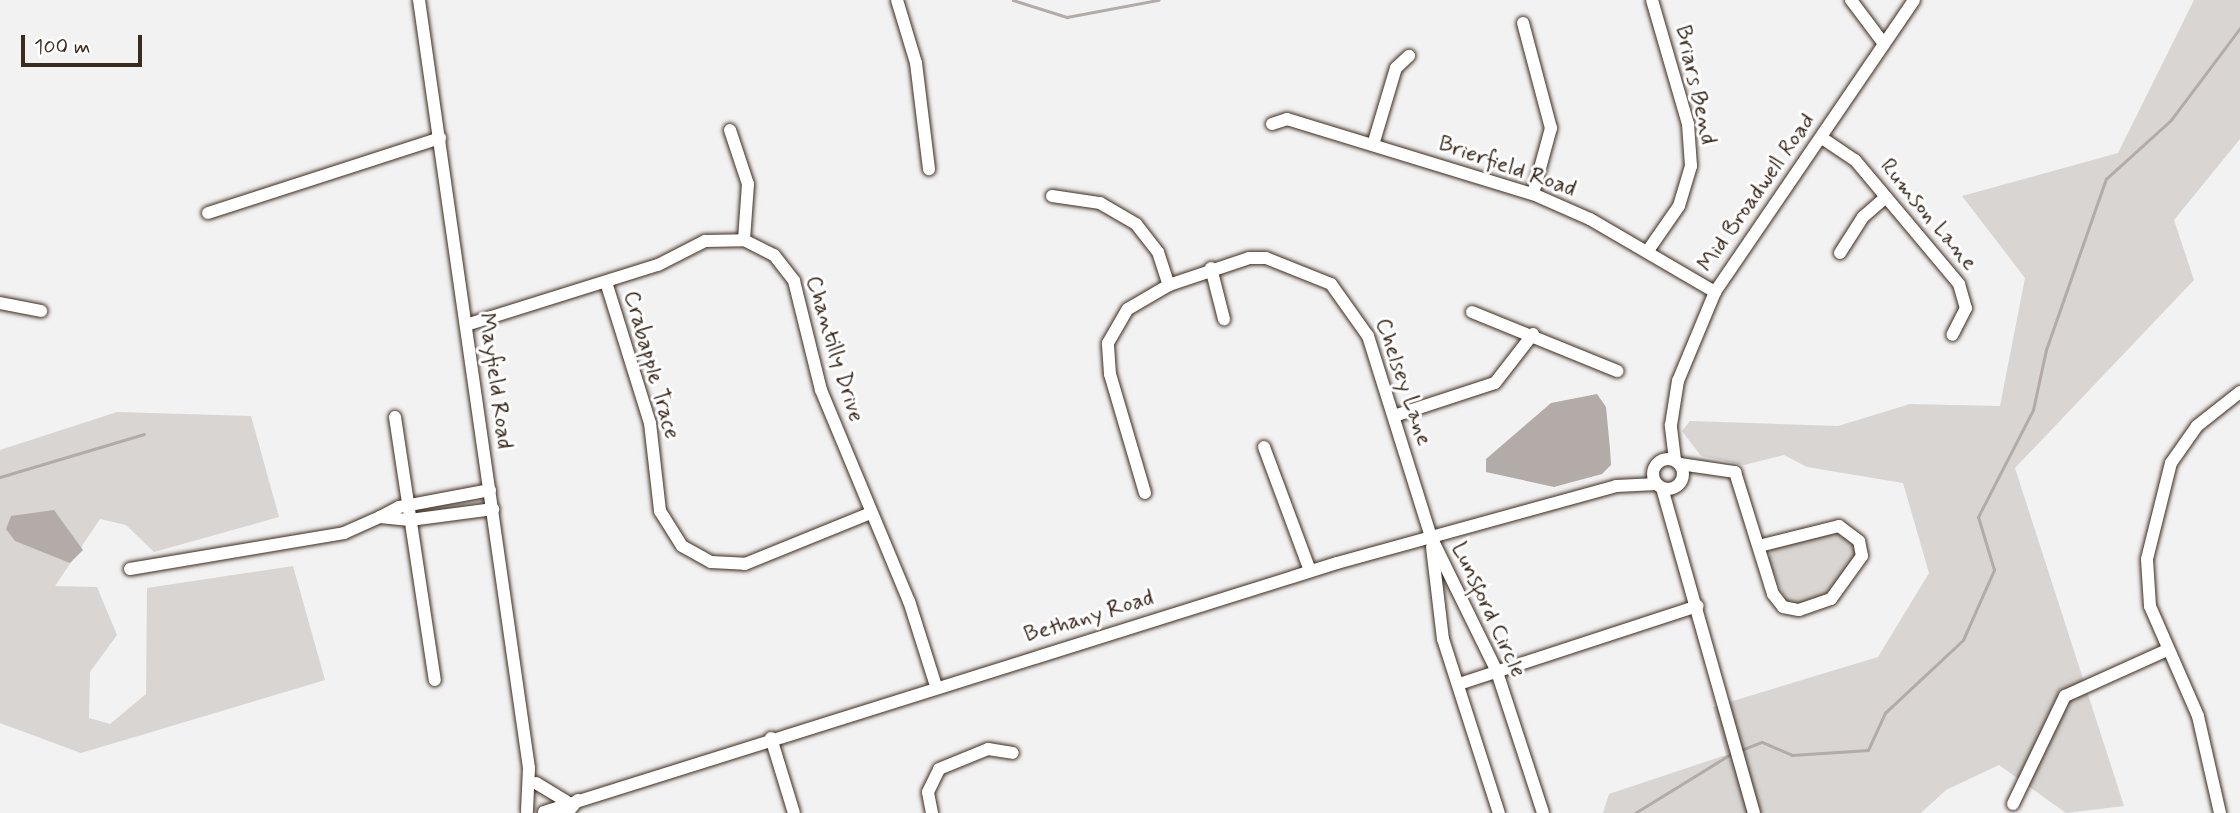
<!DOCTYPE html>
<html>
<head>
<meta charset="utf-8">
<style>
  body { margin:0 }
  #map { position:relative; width:2240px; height:813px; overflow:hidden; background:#f3f2f2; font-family:Mynerve,sans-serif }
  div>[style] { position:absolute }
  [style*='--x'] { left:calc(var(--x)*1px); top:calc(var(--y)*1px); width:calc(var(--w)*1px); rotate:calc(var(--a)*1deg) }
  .green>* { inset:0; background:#d8d5d2 }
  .water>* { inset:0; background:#b2aba7 }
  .stream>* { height:2.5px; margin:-1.25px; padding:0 1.25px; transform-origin:1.25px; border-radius:1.25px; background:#b2aba7 }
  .roads { filter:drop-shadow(0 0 2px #3b2a1e) drop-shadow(0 0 2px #3b2a1e) }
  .minor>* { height:12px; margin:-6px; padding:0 6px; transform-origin:6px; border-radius:6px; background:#fff }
  .minor>.ring { margin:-6px; padding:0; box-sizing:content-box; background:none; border:12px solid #fff; border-radius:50% }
  span { translate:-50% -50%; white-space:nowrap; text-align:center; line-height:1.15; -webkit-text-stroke:6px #fff; paint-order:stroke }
  .street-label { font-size:23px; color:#3b2a1e }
  .scale { position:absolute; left:21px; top:35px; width:121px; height:32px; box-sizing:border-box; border:4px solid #3b2a1e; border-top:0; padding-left:9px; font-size:21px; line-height:24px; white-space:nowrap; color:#3b2a1e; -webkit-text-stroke:5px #fff; paint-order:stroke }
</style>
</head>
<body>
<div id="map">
  <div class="green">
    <i style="clip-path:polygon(2194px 0,2240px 0,2240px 139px,2174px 220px,2194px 280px,2015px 468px,2124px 806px,2066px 813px,1999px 765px,1946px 790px,1921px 813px,1603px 813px,1609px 794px,1726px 755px,1713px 707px,1878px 657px,1929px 573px,1903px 483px,1807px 467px,1784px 455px,1744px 465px,1701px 456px,1682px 431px,1690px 421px,1838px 426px,1910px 404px,2000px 406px,2025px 278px,1962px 196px,2118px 153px)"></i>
    <i style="clip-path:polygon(117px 412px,251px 416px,279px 517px,154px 552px,126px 525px,100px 519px,55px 586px,97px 587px,117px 635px,90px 672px,89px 718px,110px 724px,146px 694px,147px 588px,293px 566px,325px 680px,81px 753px,0 723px,0 450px)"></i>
    <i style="clip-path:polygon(1837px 531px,1852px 540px,1856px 554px,1829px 595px,1802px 605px,1787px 603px,1768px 560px,1772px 548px)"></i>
  </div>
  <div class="water">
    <i style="clip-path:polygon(1597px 394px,1606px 407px,1610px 449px,1611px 465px,1602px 474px,1554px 487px,1486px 472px,1486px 459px,1551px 403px)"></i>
    <i style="clip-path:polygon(54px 510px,83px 550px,70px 563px,15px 541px,6px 529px,11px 516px)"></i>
  </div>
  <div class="stream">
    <i style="--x:1013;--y:0;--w:57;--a:17.5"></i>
    <i style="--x:1067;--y:17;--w:93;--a:-10.6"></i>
    <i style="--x:0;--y:477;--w:150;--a:-16.6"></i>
    <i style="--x:1741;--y:750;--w:22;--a:-21"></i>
    <i style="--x:1762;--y:742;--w:33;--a:23"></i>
    <i style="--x:1792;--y:755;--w:76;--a:-3.8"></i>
    <i style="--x:1868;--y:750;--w:41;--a:-65.3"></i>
    <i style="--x:1885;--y:713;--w:107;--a:-43.1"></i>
    <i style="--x:1963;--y:640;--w:77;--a:-66.1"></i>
    <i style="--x:1994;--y:570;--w:55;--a:-106.8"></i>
    <i style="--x:1978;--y:517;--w:120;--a:-62.8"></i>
    <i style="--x:2033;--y:410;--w:61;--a:-77.8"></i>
    <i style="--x:2046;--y:350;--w:181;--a:-70.7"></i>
    <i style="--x:2106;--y:179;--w:88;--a:-42.2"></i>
    <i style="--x:2171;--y:120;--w:115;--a:-53.1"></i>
    <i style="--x:1635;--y:813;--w:113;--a:-31.6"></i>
  </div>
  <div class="roads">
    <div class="minor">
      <i style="--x:419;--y:0;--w:776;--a:81.85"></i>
      <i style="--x:529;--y:768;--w:43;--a:92.7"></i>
      <i style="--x:897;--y:0;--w:66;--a:73.2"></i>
      <i style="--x:916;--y:63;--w:107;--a:83"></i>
      <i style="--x:1851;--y:0;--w:55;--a:53.1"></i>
      <i style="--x:1523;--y:23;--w:109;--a:75.1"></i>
      <i style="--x:1551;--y:128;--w:68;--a:105.3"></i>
      <i style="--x:1272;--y:124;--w:16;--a:-18"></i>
      <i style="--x:1287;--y:119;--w:257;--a:17"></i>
      <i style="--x:1533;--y:194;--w:62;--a:23.7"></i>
      <i style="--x:1590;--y:219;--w:145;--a:30.3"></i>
      <i style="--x:730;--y:130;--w:57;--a:71.6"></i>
      <i style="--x:748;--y:184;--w:56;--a:94.1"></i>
      <i style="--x:1822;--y:138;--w:40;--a:34"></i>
      <i style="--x:1855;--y:160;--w:162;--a:50"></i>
      <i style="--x:1959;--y:284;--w:25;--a:74"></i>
      <i style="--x:1966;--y:308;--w:30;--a:117"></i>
      <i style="--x:1373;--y:145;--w:80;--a:-73.4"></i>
      <i style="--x:1396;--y:68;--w:18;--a:-43"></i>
      <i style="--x:1052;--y:196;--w:49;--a:8.3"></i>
      <i style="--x:1100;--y:203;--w:42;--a:30.3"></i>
      <i style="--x:1136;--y:224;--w:36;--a:52"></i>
      <i style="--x:1158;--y:252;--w:35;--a:72"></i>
      <i style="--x:208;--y:213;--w:244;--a:-17.9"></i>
      <i style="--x:1647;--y:252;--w:56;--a:-55.2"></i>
      <i style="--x:1679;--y:206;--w:42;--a:-73.3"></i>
      <i style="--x:1691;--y:166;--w:42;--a:-94.1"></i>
      <i style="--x:1688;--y:124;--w:129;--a:-106.2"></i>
      <i style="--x:1840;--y:253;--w:43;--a:-57.4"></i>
      <i style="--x:1863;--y:217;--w:30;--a:-41"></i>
      <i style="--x:1211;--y:268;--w:53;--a:75.7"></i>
      <i style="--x:606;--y:282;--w:148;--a:72.7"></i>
      <i style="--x:650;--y:423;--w:89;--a:83.5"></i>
      <i style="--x:660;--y:511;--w:41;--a:57.8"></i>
      <i style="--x:682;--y:546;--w:33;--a:29"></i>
      <i style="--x:711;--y:562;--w:34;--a:3"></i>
      <i style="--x:745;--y:564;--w:133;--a:-22.1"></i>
      <i style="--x:0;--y:303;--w:42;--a:11"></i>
      <i style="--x:1472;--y:312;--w:157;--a:22.1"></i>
      <i style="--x:466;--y:325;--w:201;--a:-17.4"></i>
      <i style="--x:658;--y:265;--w:53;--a:-27.1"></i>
      <i style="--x:705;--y:241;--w:39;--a:-1"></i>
      <i style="--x:744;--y:240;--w:34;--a:27"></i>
      <i style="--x:774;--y:255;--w:33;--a:52"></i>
      <i style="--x:794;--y:281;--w:112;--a:76.1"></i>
      <i style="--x:821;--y:390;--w:229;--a:67.4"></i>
      <i style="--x:909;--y:601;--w:89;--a:72.4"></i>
      <i style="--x:1394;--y:416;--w:106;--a:-18.1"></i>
      <i style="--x:1495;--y:383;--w:62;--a:-52.2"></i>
      <i style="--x:395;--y:417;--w:266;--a:81.4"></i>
      <i style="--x:1264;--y:447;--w:132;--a:69.6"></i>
      <i class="ring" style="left:1653px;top:459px;width:18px;height:18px"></i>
      <i style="--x:1675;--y:460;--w:35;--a:-97"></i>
      <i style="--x:1671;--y:425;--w:45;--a:-81"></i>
      <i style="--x:1678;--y:381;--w:96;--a:-67.4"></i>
      <i style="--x:1715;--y:292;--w:353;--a:-55.7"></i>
      <i style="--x:1680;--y:464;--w:56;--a:8.3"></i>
      <i style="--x:1735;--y:472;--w:128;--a:72.7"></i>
      <i style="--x:1773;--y:594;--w:16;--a:52"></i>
      <i style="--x:1783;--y:607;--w:16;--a:11"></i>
      <i style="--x:1799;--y:610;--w:34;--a:-19"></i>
      <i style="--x:1831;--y:599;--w:53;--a:-54.2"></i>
      <i style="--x:1862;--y:556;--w:15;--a:-101"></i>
      <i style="--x:1859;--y:541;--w:25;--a:-143"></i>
      <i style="--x:1839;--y:526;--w:82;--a:166"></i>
      <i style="--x:1662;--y:488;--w:338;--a:74.2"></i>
      <i style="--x:490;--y:490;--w:93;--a:169.4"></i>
      <i style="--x:399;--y:507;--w:21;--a:152"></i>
      <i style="--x:380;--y:517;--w:30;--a:6"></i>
      <i style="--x:410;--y:520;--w:84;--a:-7.5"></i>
      <i style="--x:1145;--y:493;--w:124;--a:-106.4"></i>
      <i style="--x:1110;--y:374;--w:31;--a:-94"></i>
      <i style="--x:1108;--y:343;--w:39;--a:-60"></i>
      <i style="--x:1128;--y:309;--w:48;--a:-30.3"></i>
      <i style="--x:1169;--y:285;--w:84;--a:-18.6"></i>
      <i style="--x:1249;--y:258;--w:17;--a:0"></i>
      <i style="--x:1266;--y:258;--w:70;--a:21.8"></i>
      <i style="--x:1331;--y:284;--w:64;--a:54.6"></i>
      <i style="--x:1368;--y:336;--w:211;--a:72.6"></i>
      <i style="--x:1431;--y:537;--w:150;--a:63.9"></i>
      <i style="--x:1497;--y:672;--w:148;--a:71.9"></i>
      <i style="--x:1432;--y:547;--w:93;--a:83.2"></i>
      <i style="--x:1443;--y:639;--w:183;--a:72.2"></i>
      <i style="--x:130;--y:569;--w:217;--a:-9.5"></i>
      <i style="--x:344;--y:533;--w:39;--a:-24"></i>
      <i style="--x:1459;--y:684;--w:251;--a:-18.1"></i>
      <i style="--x:771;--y:738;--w:78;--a:73"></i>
      <i style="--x:536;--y:783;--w:35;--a:31"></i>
      <i style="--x:2013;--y:804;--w:120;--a:-64.3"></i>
      <i style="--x:2065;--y:696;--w:112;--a:-24.3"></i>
      <i style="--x:544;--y:812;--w:831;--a:-17.43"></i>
      <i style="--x:1337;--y:563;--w:289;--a:-15.4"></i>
      <i style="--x:1616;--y:486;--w:41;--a:-2.8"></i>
      <i style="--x:567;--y:813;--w:17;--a:-50"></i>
      <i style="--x:932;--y:813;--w:21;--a:-101"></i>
      <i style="--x:928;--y:792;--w:25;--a:-64"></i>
      <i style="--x:939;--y:769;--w:53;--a:-22.2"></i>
      <i style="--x:988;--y:749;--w:25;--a:9"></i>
      <i style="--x:2220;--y:813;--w:99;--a:-102.8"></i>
      <i style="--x:2198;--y:716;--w:120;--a:-113.6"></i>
      <i style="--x:2150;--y:606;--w:47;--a:-93.7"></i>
      <i style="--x:2147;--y:559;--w:99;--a:-76"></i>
      <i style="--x:2171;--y:463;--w:45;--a:-54.9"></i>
      <i style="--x:2197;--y:426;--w:55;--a:-38.3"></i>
    </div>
  </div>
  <div class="street-label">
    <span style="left:1695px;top:85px;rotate:77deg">Briars Bend</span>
    <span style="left:1507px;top:167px;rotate:19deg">Brierfield Road</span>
    <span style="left:1757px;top:193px;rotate:-55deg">Mid Broadwell Road</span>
    <span style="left:1928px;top:215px;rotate:50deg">Rumson Lane</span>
    <span style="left:834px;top:349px;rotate:73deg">Chantilly Drive</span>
    <span style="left:651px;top:365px;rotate:74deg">Crabapple Trace</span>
    <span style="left:495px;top:381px;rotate:82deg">Mayfield Road</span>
    <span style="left:1403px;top:382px;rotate:71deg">Chelsey Lane</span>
    <span style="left:1488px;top:610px;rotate:65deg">Lunsford Circle</span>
    <span style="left:1089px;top:617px;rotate:-17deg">Bethany Road</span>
  </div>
  <div class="scale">100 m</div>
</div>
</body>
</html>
